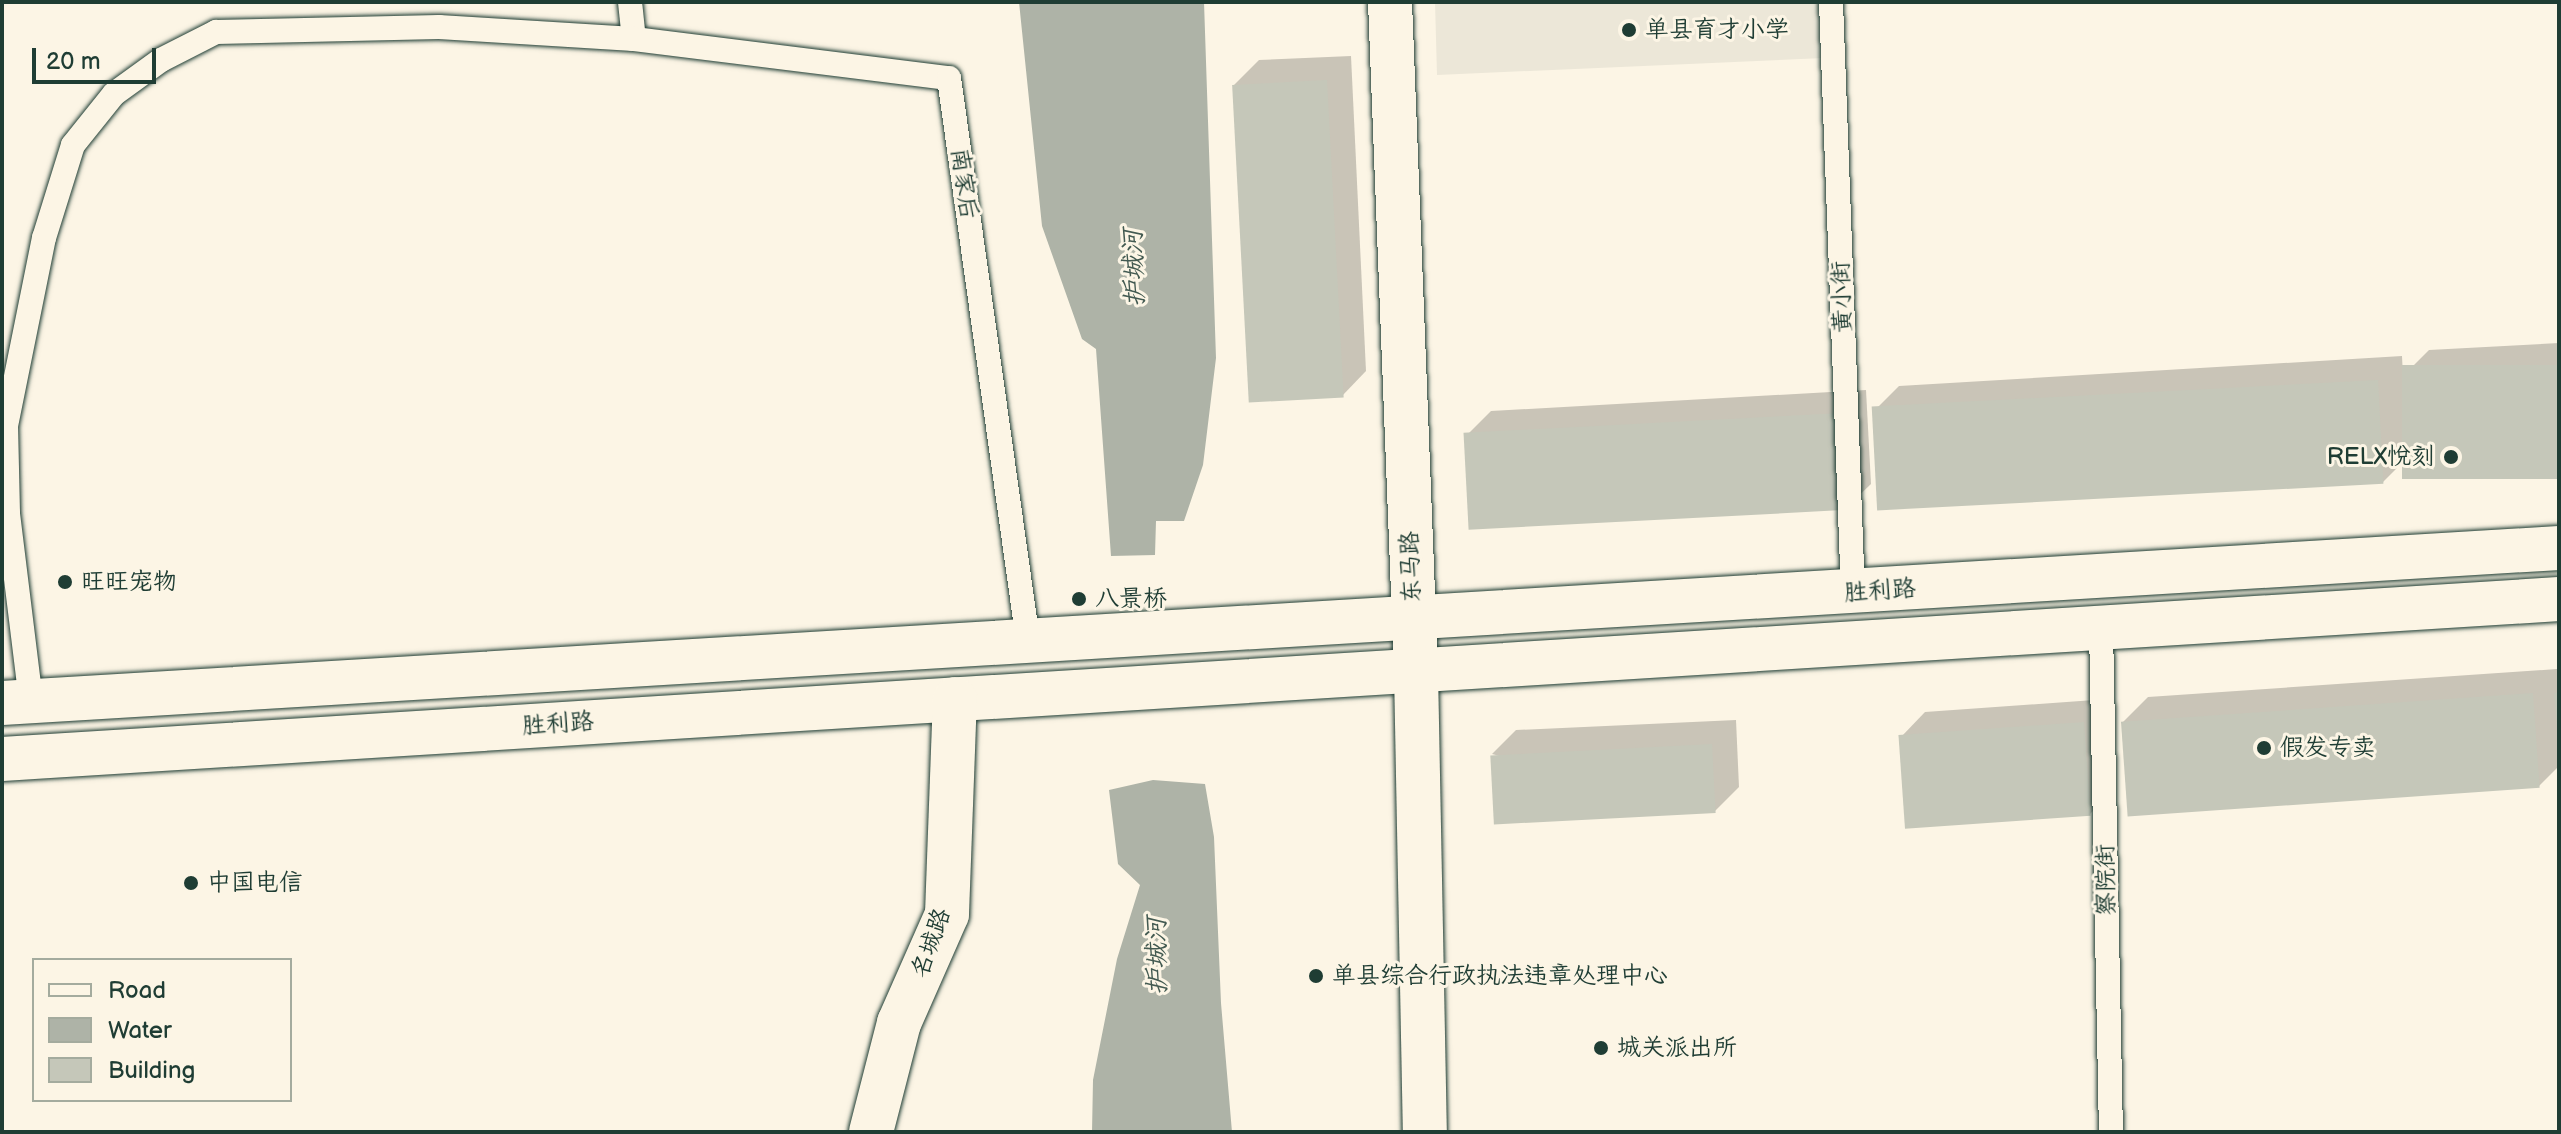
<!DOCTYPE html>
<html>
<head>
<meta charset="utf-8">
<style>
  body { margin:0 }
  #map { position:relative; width:2561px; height:1134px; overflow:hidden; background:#fcf5e5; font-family:"Balsamiq Sans","LXGW WenKai TC",sans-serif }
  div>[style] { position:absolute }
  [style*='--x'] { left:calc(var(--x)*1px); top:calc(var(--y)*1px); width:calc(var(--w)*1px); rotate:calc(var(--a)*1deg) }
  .built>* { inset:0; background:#ece7d8 }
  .water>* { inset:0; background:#aeb3a7 }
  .shadow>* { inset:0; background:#0003 }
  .building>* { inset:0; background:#c5c7b9; transform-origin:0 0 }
  .roads { filter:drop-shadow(0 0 2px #1f3d34) drop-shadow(0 0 2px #1f3d34) }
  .service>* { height:24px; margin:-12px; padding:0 12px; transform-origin:12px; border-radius:12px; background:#fcf5e5 }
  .minor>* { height:44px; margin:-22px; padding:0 22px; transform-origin:22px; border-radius:22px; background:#fcf5e5 }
  .primary>* { height:44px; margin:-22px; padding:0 22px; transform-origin:22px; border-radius:22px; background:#fcf5e5 }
  .dots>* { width:22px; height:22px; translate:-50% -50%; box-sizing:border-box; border:4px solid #fcf5e5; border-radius:50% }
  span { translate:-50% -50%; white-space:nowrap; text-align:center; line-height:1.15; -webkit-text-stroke:6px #fcf5e5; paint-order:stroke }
  .poi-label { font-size:24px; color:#1f3d34 }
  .left { translate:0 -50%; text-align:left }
  .right { translate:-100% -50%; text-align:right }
  .street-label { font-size:24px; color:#1f3d34 }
  .water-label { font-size:26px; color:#435a51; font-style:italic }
  .frame { position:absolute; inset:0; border:4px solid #1f3d34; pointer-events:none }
  .legend { position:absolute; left:32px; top:958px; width:260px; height:144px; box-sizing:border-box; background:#fcf5e5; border:2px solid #a4ab9e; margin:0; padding:10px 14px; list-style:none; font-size:24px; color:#1f3d34 }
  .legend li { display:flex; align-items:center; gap:16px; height:40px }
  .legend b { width:40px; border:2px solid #a4ab9e }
  .scale { position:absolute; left:32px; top:48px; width:124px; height:36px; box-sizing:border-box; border:4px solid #1f3d34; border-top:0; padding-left:10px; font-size:24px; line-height:28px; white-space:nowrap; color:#1f3d34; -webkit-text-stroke:6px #fcf5e5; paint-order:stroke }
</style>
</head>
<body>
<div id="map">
  <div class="built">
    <i style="clip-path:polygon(1435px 2px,1822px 2px,1824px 58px,1437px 75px)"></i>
  </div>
  <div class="water">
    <i style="clip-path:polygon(1019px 2px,1204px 2px,1216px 358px,1203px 465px,1184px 521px,1156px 521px,1155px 555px,1111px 556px,1096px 349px,1082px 339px,1042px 226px)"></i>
    <i style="clip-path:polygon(1153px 780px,1205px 784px,1214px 837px,1221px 1003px,1232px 1132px,1092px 1132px,1093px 1080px,1117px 959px,1140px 885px,1118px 864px,1109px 790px)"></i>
  </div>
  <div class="shadow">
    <i style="clip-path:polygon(1351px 56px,1366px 371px,1342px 396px,1234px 85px,1259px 60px)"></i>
    <i style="clip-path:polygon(2559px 343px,2559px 477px,2409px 456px,2383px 482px,1874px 411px,1899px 386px,2402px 356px,2403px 376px,2429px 350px)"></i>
    <i style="clip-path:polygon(1866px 390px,1871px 484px,1846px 508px,1466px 436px,1491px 411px)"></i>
    <i style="clip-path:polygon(2557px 669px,2559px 766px,2539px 786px,2123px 722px,2148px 697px)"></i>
    <i style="clip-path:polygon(2108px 699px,2114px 789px,2090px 814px,1901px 737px,1925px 712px)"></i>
    <i style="clip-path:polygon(1736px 720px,1739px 787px,1715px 811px,1492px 754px,1516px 730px)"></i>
  </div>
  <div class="building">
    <i style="left:1327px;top:80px;width:318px;height:95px;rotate:87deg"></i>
    <i style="left:2559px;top:365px;width:114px;height:157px;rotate:90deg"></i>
    <i style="left:2378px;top:380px;width:104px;height:507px;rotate:87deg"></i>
    <i style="left:1842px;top:413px;width:97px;height:379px;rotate:87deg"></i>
    <i style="clip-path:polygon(2559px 692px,2559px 728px,2557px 728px,2554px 693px)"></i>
    <i style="left:2533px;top:693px;width:95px;height:413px;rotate:86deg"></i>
    <i style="left:2084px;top:722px;width:94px;height:186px;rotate:86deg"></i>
    <i style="left:1712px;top:744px;width:69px;height:222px;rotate:87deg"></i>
  </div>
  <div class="roads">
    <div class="service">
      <i style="--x:630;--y:2;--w:37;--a:84"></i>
      <i style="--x:634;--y:39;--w:317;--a:7.1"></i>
      <i style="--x:949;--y:78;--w:569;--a:82.01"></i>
      <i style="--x:1831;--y:2;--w:591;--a:87.87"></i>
      <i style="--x:2101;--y:627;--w:505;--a:88.87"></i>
      <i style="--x:31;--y:701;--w:189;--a:-97"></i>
      <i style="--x:8;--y:513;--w:87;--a:-91.3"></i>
      <i style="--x:6;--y:426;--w:192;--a:-78.6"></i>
      <i style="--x:44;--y:238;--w:97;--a:-72.7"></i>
      <i style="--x:73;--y:145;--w:65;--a:-51.2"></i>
      <i style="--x:114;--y:94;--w:58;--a:-35.9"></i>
      <i style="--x:161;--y:60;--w:62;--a:-27"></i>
      <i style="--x:216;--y:32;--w:223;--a:-1.3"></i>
      <i style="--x:439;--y:27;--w:195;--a:3.5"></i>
    </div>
    <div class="minor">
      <i style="--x:1390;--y:2;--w:670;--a:87.77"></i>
      <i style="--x:1416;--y:671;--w:461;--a:88.9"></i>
    </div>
    <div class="primary">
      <i style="--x:2;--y:703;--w:2562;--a:-3.47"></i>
      <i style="--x:2;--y:759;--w:2562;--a:-3.58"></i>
      <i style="--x:871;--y:1132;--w:113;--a:-75.6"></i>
      <i style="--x:899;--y:1023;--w:119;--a:-66.2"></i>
      <i style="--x:947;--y:914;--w:215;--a:-87.9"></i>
    </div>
  </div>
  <div class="dots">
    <i style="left:1629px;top:30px;background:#1f3d34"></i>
    <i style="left:2451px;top:457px;background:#1f3d34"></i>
    <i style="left:65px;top:582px;background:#1f3d34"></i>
    <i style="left:1079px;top:599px;background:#1f3d34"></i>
    <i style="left:2264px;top:748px;background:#1f3d34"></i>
    <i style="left:191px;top:883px;background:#1f3d34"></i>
    <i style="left:1316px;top:976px;background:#1f3d34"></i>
    <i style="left:1601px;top:1048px;background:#1f3d34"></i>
  </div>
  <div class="poi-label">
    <span class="left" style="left:1645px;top:30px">单县育才小学</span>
    <span class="right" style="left:2435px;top:457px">RELX悦刻</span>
    <span class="left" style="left:81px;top:582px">旺旺宠物</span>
    <span class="left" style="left:1095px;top:599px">八景桥</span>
    <span class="left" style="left:2280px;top:748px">假发专卖</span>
    <span class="left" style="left:207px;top:883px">中国电信</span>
    <span class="left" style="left:1332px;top:976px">单县综合行政执法违章处理中心</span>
    <span class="left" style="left:1617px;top:1048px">城关派出所</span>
  </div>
  <div class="street-label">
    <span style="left:964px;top:184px;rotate:82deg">南家后</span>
    <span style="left:1842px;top:297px;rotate:-92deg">黄小街</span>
    <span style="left:1411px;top:567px;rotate:-92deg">东马路</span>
    <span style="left:1880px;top:591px;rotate:-4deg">胜利路</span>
    <span style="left:558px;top:724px;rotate:-4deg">胜利路</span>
    <span style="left:2106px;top:880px;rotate:-91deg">察院街</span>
    <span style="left:931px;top:943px;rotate:-70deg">名城路</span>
  </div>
  <div class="water-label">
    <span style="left:1135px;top:268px;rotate:-92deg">护城河</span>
    <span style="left:1158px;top:956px;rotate:-91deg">护城河</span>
  </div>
  <div class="frame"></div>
  <ul class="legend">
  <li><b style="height:10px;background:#fcf5e5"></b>Road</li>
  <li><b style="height:22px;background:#aeb3a7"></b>Water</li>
  <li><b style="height:22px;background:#c5c7b9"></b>Building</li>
  </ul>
  <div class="scale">20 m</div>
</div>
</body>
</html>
